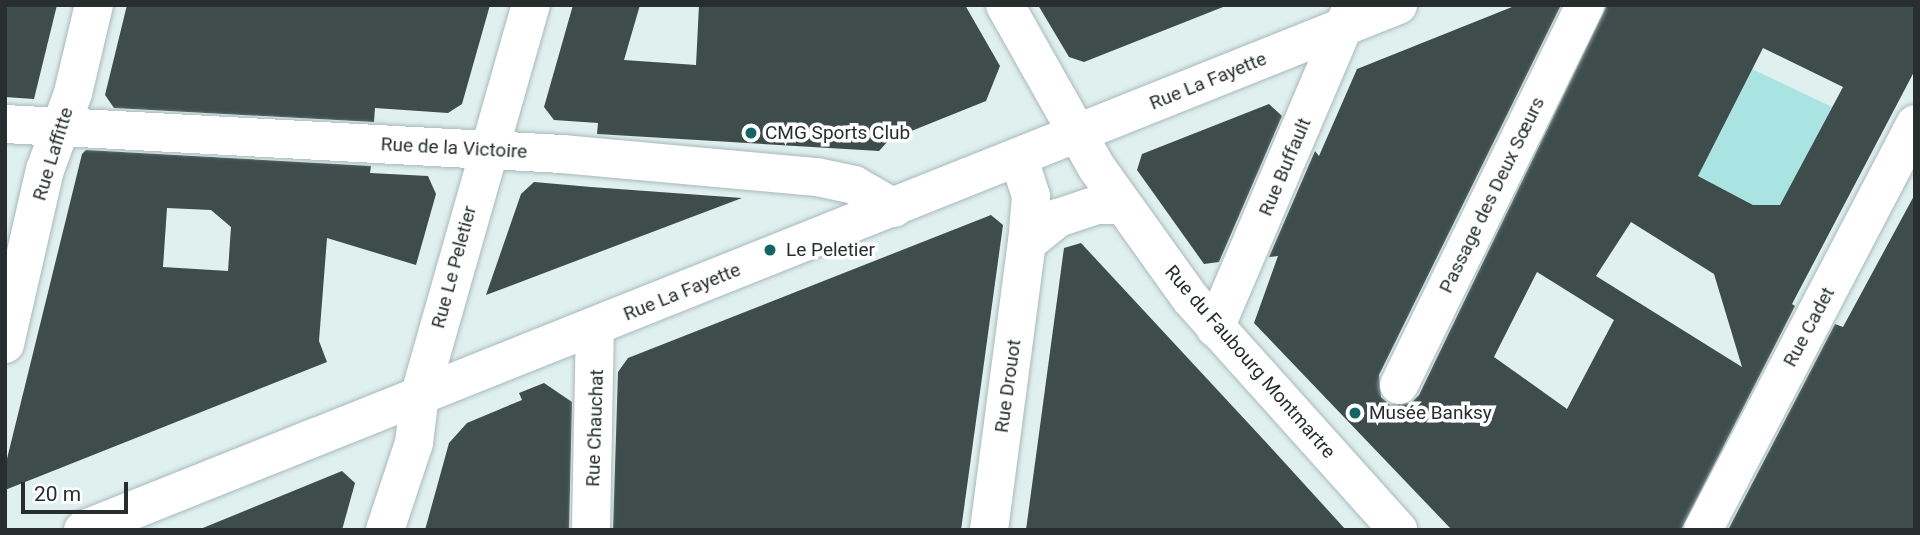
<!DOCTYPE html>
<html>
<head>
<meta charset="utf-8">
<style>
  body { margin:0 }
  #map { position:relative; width:1920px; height:535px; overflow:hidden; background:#dff0ef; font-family:Roboto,sans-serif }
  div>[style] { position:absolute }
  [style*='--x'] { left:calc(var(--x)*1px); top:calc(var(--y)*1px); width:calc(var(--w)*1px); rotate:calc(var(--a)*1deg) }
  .green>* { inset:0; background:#a9e4e3 }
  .building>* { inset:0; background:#3e4c4c }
  .roads { filter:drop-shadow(0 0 2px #a9b9b9) drop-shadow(0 0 2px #a9b9b9) }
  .minor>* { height:38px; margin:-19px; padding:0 19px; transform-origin:19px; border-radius:19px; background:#fff }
  .major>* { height:38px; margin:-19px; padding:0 19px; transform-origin:19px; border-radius:19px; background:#fff }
  .dots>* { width:19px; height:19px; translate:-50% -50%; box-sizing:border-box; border:4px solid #fff; border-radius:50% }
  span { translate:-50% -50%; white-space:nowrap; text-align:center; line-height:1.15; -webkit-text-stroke:7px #fff; paint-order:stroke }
  .street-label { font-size:19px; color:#282e2e }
  .poi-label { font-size:19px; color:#282e2e }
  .left { translate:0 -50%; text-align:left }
  .frame { position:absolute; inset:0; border:7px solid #282e2e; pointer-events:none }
  .scale { position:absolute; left:21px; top:482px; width:107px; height:32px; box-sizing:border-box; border:4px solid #282e2e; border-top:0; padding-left:9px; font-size:21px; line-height:24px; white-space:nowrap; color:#282e2e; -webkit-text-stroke:5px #fff; paint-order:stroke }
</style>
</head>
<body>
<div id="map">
  <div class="green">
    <i style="clip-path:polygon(1752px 69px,1832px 107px,1779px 208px,1761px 209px,1698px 176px)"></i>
  </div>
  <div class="building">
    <i style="clip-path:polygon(5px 5px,57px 5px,34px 99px,5px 97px)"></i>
    <i style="clip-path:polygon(127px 5px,379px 7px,490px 5px,462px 104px,448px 113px,375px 108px,374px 122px,114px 108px,105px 95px)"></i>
    <i style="clip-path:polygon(573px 5px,640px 5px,624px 60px,696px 65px,699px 5px,965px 5px,1000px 66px,986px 101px,889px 140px,879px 151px,597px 134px,598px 123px,554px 120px,544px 107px)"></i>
    <i style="clip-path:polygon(1038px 5px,1223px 5px,1223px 7px,1084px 62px,1069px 57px)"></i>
    <i style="clip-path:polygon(evenodd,1517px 5px,1561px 5px,1379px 375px,1381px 397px,1390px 405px,1411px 403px,1419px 395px,1607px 5px,1915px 5px,1915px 70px,1792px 304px,1795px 306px,1681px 530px,1452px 530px,1254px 323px,1278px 256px,1269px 257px,1315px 151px,1319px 156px,1357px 69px,1517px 5px,1763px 48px,1843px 87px,1780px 205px,1753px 205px,1698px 176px,1763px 48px,1517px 5px,1631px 222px,1714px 274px,1742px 367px,1596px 276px,1631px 222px,1517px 5px,1537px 272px,1614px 320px,1567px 409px,1494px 357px,1537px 272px)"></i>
    <i style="clip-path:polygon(1269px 104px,1282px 116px,1219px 262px,1204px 264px,1137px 170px,1142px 154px)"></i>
    <i style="clip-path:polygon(evenodd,86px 150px,371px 166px,370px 173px,428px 176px,436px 194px,416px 265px,327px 238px,319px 341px,327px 362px,5px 490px,5px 467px,82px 154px,86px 150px,167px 208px,211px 210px,231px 227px,228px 271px,163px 267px,167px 208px)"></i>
    <i style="clip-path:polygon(534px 182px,591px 187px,742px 198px,486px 295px,521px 194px)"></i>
    <i style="clip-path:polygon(1915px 194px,1915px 530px,1728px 530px,1835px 324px,1843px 327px)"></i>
    <i style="clip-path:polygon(991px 215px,1003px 225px,961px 530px,613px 530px,618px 372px,628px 358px)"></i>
    <i style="clip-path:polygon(1081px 243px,1274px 451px,1346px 530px,1026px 530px,1064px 248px)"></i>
    <i style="clip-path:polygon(544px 383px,572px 402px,569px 530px,425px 530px,449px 443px,467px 423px,522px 400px,519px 393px)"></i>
    <i style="clip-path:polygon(342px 471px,355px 483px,342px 530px,198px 530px)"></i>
  </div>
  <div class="roads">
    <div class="minor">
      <i style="--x:1005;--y:5;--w:187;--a:60.6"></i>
      <i style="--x:1097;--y:168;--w:160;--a:54.4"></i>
      <i style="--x:1190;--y:298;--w:312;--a:48.1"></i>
      <i style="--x:5;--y:124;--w:558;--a:3.08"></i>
      <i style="--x:562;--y:154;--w:256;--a:5.2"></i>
      <i style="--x:817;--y:177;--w:38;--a:12"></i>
      <i style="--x:854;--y:185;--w:46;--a:29.9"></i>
      <i style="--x:1027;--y:243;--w:40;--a:-39"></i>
      <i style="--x:1058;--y:218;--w:41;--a:-18.4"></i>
      <i style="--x:1097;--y:205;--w:24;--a:0"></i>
      <i style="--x:1215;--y:328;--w:351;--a:-66.9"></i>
      <i style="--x:5;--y:344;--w:179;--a:-77.1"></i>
      <i style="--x:45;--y:170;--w:82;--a:-70"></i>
      <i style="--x:73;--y:93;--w:90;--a:-76.6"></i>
      <i style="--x:1399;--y:385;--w:423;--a:-63.9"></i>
      <i style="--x:385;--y:530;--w:92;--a:-71.6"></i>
      <i style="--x:414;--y:443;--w:49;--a:-83"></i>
      <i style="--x:420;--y:394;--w:405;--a:-74.1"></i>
      <i style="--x:591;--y:530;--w:203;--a:-88.9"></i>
      <i style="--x:989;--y:530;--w:290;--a:-82.5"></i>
      <i style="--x:1027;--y:243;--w:47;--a:-85.1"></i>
      <i style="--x:1031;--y:196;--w:40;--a:-108"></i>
      <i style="--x:1703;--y:530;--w:458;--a:-62.4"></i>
    </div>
    <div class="major">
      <i style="--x:83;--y:530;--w:1416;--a:-21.76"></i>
    </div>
  </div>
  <div class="dots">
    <i style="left:751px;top:133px;background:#166565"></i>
    <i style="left:770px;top:250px;background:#166565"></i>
    <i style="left:1355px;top:413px;background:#166565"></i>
  </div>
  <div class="street-label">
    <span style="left:1208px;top:81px;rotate:-22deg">Rue La Fayette</span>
    <span style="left:454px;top:148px;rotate:3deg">Rue de la Victoire</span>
    <span style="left:53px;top:154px;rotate:-73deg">Rue Laffitte</span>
    <span style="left:1285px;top:167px;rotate:-67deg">Rue Buffault</span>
    <span style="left:1492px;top:195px;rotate:-64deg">Passage des Deux Sœurs</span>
    <span style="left:454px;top:267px;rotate:-75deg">Rue Le Peletier</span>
    <span style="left:682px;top:292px;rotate:-22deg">Rue La Fayette</span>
    <span style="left:1809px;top:327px;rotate:-62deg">Rue Cadet</span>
    <span style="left:1250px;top:362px;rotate:49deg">Rue du Faubourg Montmartre</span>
    <span style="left:1008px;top:386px;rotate:-82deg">Rue Drouot</span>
    <span style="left:595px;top:428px;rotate:-88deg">Rue Chauchat</span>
  </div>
  <div class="poi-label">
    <span class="left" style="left:765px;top:133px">CMG Sports Club</span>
    <span class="left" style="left:786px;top:250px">Le Peletier</span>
    <span class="left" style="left:1369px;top:413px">Musée Banksy</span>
  </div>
  <div class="frame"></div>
  <div class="scale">20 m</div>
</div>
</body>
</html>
